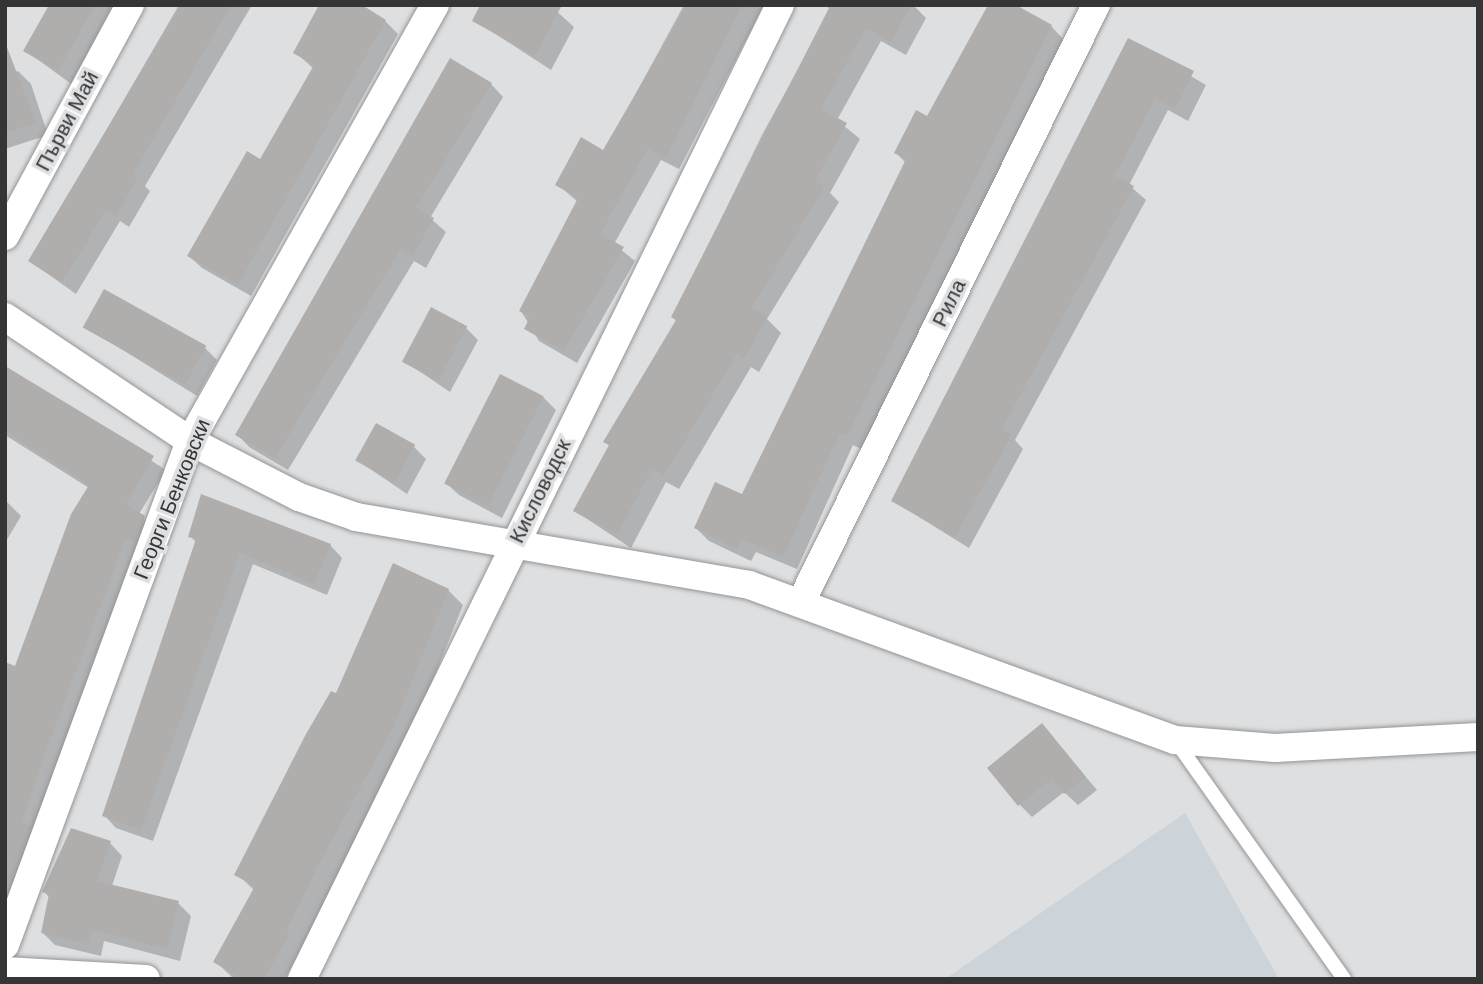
<!DOCTYPE html>
<html>
<head>
<meta charset="utf-8">
<style>
  body { margin:0 }
  #map { position:relative; width:1483px; height:984px; overflow:hidden; background:#dedfe1; font-family:"DM Sans",sans-serif }
  div>[style] { position:absolute }
  [style*='--x'] { left:calc(var(--x)*1px); top:calc(var(--y)*1px); width:calc(var(--w)*1px); rotate:calc(var(--a)*1deg) }
  .built>* { inset:0; background:#ccd4da }
  .shadow>* { inset:0; background:#0003 }
  .building>* { inset:0; background:#b0aead; transform-origin:0 0 }
  .roads { filter:drop-shadow(0 0 2px #949596) drop-shadow(0 0 2px #949596) }
  .lane>* { height:14px; margin:-7px; padding:0 7px; transform-origin:7px; border-radius:7px; background:#fff }
  .street>* { height:28px; margin:-14px; padding:0 14px; transform-origin:14px; border-radius:14px; background:#fff }
  span { translate:-50% -50%; white-space:nowrap; text-align:center; line-height:1.15; -webkit-text-stroke:7px #dedfe1; paint-order:stroke }
  .street-label { font-size:21px; color:#353536 }
  .frame { position:absolute; inset:0; border:7px solid #353536; pointer-events:none }
</style>
</head>
<body>
<div id="map">
  <div class="built">
    <i style="clip-path:polygon(1185px 813px,1279px 979px,945px 979px)"></i>
  </div>
  <div class="shadow">
    <i style="clip-path:polygon(51px 5px,120px 5px,74px 86px,26px 51px)"></i>
    <i style="clip-path:polygon(179px 5px,252px 5px,145px 186px,150px 191px,129px 227px,120px 221px,76px 294px,30px 261px)"></i>
    <i style="clip-path:polygon(684px 5px,764px 5px,679px 169px,661px 160px,614px 244px,635px 261px,577px 363px,539px 341px,521px 311px,578px 202px,557px 184px,604px 152px)"></i>
    <i style="clip-path:polygon(833px 5px,913px 5px,926px 18px,906px 55px,881px 41px,837px 120px,860px 139px,830px 193px,839px 202px,767px 319px,781px 333px,759px 372px,751px 367px,679px 489px,666px 482px,631px 548px,575px 511px,610px 446px,605px 442px,677px 321px,673px 317px,762px 135px)"></i>
    <i style="clip-path:polygon(553px 8px,574px 27px,551px 70px,474px 20px)"></i>
    <i style="clip-path:polygon(385px 21px,398px 34px,251px 296px,202px 268px,189px 256px,261px 161px,314px 69px,295px 52px)"></i>
    <i style="clip-path:polygon(1051px 26px,1064px 40px,861px 449px,853px 445px,797px 569px,756px 552px,751px 561px,709px 541px,696px 528px,742px 497px,906px 163px,896px 153px,928px 118px)"></i>
    <i style="clip-path:polygon(1129px 40px,1206px 85px,1188px 121px,1168px 110px,1129px 185px,1146px 200px,1015px 440px,1023px 449px,969px 548px,893px 501px)"></i>
    <i style="clip-path:polygon(18px 71px,31px 84px,48px 135px,5px 149px,5px 76px)"></i>
    <i style="clip-path:polygon(491px 84px,503px 97px,430px 218px,446px 232px,426px 268px,414px 261px,288px 470px,249px 447px,237px 434px)"></i>
    <i style="clip-path:polygon(84px 326px,204px 347px,217px 360px,197px 396px)"></i>
    <i style="clip-path:polygon(466px 328px,478px 340px,450px 392px,404px 361px)"></i>
    <i style="clip-path:polygon(5px 368px,166px 470px,139px 514px,157px 530px,5px 917px,5px 741px,16px 668px,89px 488px,5px 435px)"></i>
    <i style="clip-path:polygon(543px 397px,556px 410px,502px 518px,459px 495px,446px 483px)"></i>
    <i style="clip-path:polygon(414px 447px,426px 459px,407px 494px,357px 460px)"></i>
    <i style="clip-path:polygon(5px 500px,21px 516px,5px 543px)"></i>
    <i style="clip-path:polygon(190px 536px,330px 545px,342px 558px,327px 595px,253px 564px,153px 841px,116px 828px,104px 815px,196px 542px)"></i>
    <i style="clip-path:polygon(448px 590px,463px 605px,408px 742px,285px 979px,234px 979px,215px 961px,255px 891px,237px 874px,337px 696px)"></i>
    <i style="clip-path:polygon(1042px 725px,1097px 790px,1078px 805px,1064px 792px,1032px 817px,1019px 804px)"></i>
    <i style="clip-path:polygon(110px 843px,122px 856px,112px 886px,178px 903px,191px 916px,180px 961px,104px 941px,101px 956px,55px 945px,42px 932px,50px 898px,44px 892px)"></i>
  </div>
  <div class="building">
    <i style="clip-path:polygon(49px 5px,95px 5px,58px 71px,23px 51px)"></i>
    <i style="clip-path:polygon(181px 5px,231px 5px,133px 174px,138px 177px,116px 216px,106px 210px,62px 283px,28px 261px)"></i>
    <i style="clip-path:polygon(319px 5px,362px 5px,386px 20px,238px 285px,187px 256px,247px 151px,260px 159px,314px 65px,293px 53px)"></i>
    <i style="clip-path:polygon(480px 5px,562px 5px,535px 56px,472px 21px)"></i>
    <i style="clip-path:polygon(687px 5px,742px 5px,666px 158px,648px 148px,600px 234px,624px 247px,564px 351px,524px 329px,530px 317px,519px 311px,578px 198px,555px 185px,581px 137px,603px 150px)"></i>
    <i style="clip-path:polygon(825px 5px,911px 5px,891px 42px,866px 28px,821px 109px,847px 123px,815px 181px,825px 186px,752px 308px,767px 317px,744px 359px,737px 354px,664px 476px,652px 469px,617px 535px,573px 511px,609px 445px,603px 442px,676px 320px,671px 317px,829px 8px)"></i>
    <i style="clip-path:polygon(988px 5px,1016px 5px,1052px 25px,847px 436px,840px 433px,783px 557px,742px 539px,737px 549px,694px 528px,715px 482px,742px 494px,906px 159px,894px 153px,916px 110px,927px 116px)"></i>
    <i style="clip-path:polygon(1128px 38px,1194px 71px,1175px 109px,1155px 99px,1115px 176px,1134px 186px,1002px 429px,1012px 435px,955px 537px,891px 501px)"></i>
    <i style="clip-path:polygon(5px 42px,36px 123px,5px 133px)"></i>
    <i style="clip-path:polygon(450px 58px,492px 83px,416px 208px,434px 218px,413px 256px,401px 249px,275px 458px,235px 435px)"></i>
    <i style="left:104px;top:289px;width:117px;height:44px;rotate:29deg"></i>
    <i style="left:431px;top:307px;width:41px;height:62px;rotate:28deg"></i>
    <i style="clip-path:polygon(5px 366px,154px 456px,126px 504px,145px 516px,135px 542px,126px 538px,43px 759px,22px 823px,31px 826px,11px 881px,5px 879px,5px 662px,15px 666px,71px 514px,89px 485px,5px 431px)"></i>
    <i style="left:500px;top:374px;width:49px;height:123px;rotate:27deg"></i>
    <i style="left:376px;top:423px;width:45px;height:43px;rotate:29deg"></i>
    <i style="clip-path:polygon(201px 494px,331px 544px,314px 584px,240px 553px,141px 830px,102px 816px,196px 539px,188px 537px)"></i>
    <i style="clip-path:polygon(393px 563px,449px 589px,394px 726px,319px 864px,286px 931px,290px 933px,264px 979px,242px 979px,213px 962px,255px 886px,234px 875px,306px 734px,331px 691px,336px 693px)"></i>
    <i style="clip-path:polygon(1042px 723px,1086px 777px,1064px 794px,1052px 779px,1018px 806px,987px 768px)"></i>
    <i style="clip-path:polygon(71px 828px,111px 841px,97px 881px,179px 901px,167px 949px,92px 930px,88px 944px,41px 933px,49px 894px,42px 892px)"></i>
  </div>
  <div class="roads">
    <div class="lane">
      <i style="--x:1175;--y:740;--w:293;--a:54.7"></i>
    </div>
    <div class="street">
      <i style="--x:5;--y:236;--w:263;--a:-61.6"></i>
      <i style="--x:5;--y:317;--w:223;--a:33.8"></i>
      <i style="--x:190;--y:441;--w:123;--a:27.2"></i>
      <i style="--x:299;--y:497;--w:60;--a:19.3"></i>
      <i style="--x:356;--y:517;--w:399;--a:9.8"></i>
      <i style="--x:749;--y:585;--w:453;--a:20"></i>
      <i style="--x:1175;--y:740;--w:100;--a:4.6"></i>
      <i style="--x:1275;--y:748;--w:203;--a:-3.1"></i>
      <i style="--x:802;--y:600;--w:664;--a:-63.71"></i>
      <i style="--x:5;--y:945;--w:537;--a:-69.84"></i>
      <i style="--x:190;--y:441;--w:500;--a:-60.67"></i>
      <i style="--x:5;--y:971;--w:141;--a:3.2"></i>
      <i style="--x:302;--y:979;--w:1085;--a:-63.86"></i>
    </div>
  </div>
  <div class="street-label">
    <span style="left:67px;top:121px;rotate:-62deg">Първи Май</span>
    <span style="left:949px;top:303px;rotate:-64deg">Рила</span>
    <span style="left:540px;top:491px;rotate:-64deg">Кисловодск</span>
    <span style="left:172px;top:499px;rotate:-68deg">Георги Бенковски</span>
  </div>
  <div class="frame"></div>
</div>
</body>
</html>
